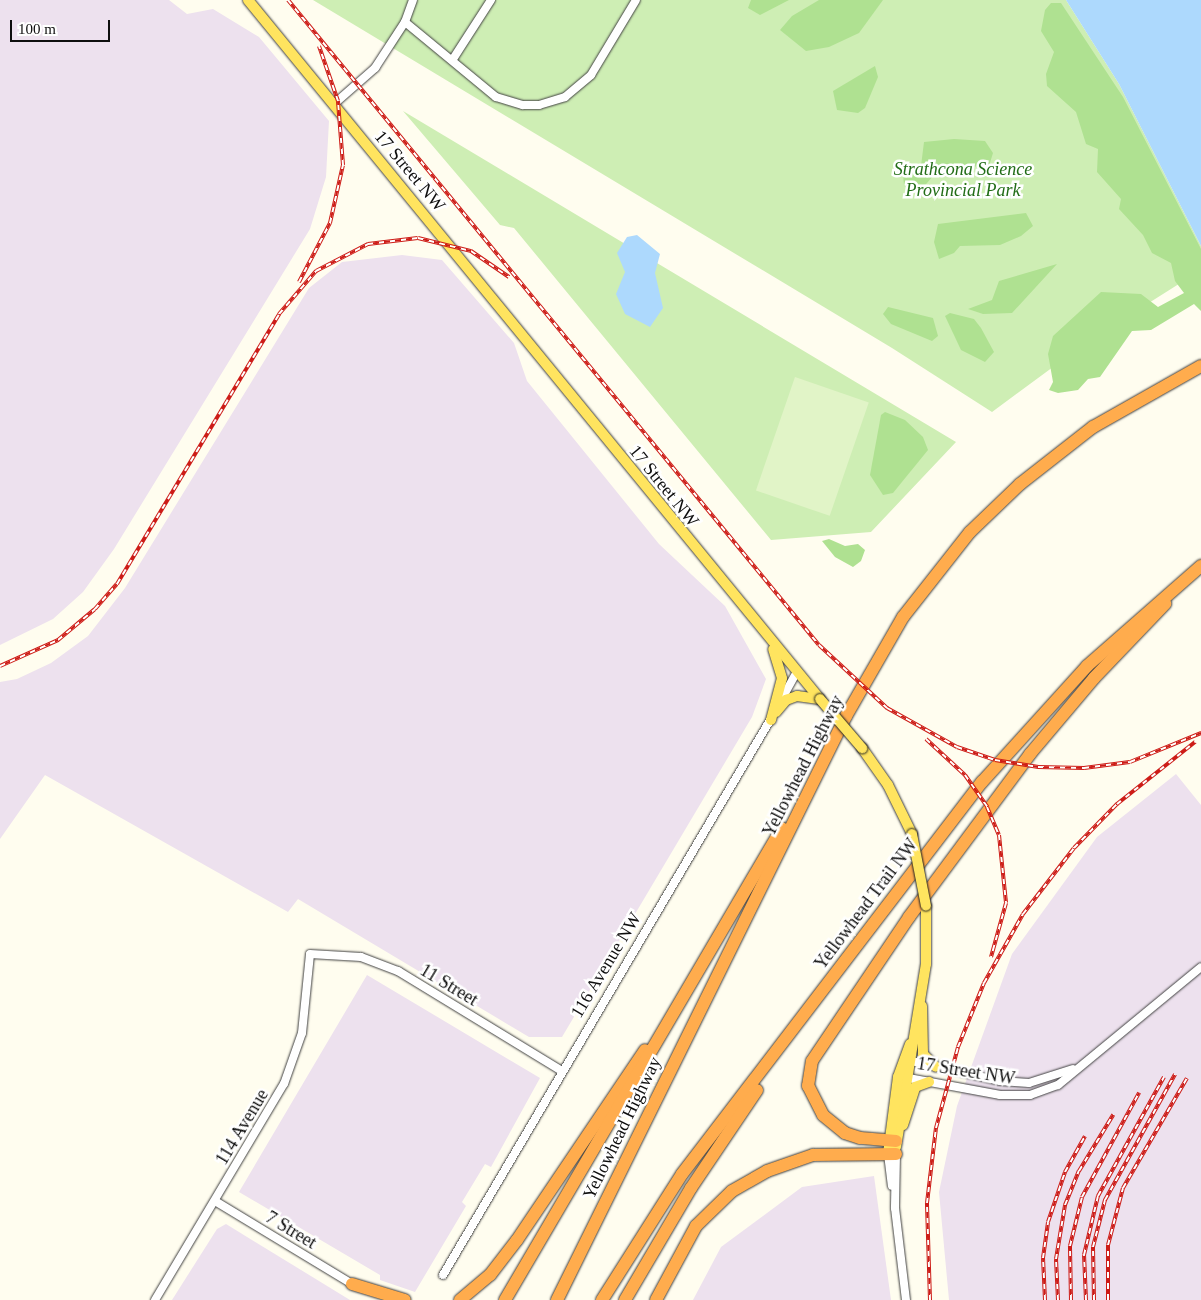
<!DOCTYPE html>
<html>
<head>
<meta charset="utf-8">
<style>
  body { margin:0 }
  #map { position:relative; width:1201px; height:1300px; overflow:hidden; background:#fffdef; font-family:"Times New Roman",serif }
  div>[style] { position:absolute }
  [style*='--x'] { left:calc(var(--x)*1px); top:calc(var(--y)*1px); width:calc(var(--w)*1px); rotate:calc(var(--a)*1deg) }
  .industrial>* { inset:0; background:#ede1ee }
  .green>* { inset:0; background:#ceeeb4 }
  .forest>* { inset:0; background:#afe191 }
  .pitch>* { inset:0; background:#e1f4c7; transform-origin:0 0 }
  .water>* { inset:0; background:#add9fd }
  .roads { filter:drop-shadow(0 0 1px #414141) drop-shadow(0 0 1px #414141) }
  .minor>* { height:8px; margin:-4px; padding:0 4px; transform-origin:4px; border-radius:4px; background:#fff }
  .major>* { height:10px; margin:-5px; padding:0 5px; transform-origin:5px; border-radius:5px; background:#ffe45f }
  .highway>* { height:12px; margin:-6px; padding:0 6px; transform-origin:6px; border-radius:6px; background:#ffac4d }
  .rail>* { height:4px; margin-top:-2px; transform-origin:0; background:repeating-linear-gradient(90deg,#fff 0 5.5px,#cd1c17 0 11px); box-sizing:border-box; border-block:1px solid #cd1c17 }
  .bridges { filter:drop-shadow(0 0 1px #1f1f1f) drop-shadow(0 0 1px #1f1f1f) }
  .major-bridge>* { height:10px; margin:-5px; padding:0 5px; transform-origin:5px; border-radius:5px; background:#ffe45f }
  span { translate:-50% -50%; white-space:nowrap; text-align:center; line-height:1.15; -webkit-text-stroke:5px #fff; paint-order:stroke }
  .park-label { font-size:18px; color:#226d17; font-style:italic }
  .street-label { font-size:18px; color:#0e0e0e }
  .scale { position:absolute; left:10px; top:20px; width:100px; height:22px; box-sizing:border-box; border:2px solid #0e0e0e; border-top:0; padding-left:6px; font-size:15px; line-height:18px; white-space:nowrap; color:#0e0e0e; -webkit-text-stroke:4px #fff; paint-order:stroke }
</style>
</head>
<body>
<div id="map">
  <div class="industrial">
    <i style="clip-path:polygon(0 0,169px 0,187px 14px,213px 9px,259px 37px,329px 121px,326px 177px,310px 229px,114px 549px,83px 592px,53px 619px,0 645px)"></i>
    <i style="clip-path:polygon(402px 255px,442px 260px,514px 343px,527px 381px,659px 544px,725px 606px,766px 679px,752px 717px,562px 1037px,529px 1037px,298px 899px,288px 912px,45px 775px,0 839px,0 682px,17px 679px,51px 663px,88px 636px,125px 588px,309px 288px,342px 262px)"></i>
    <i style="clip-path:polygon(1176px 774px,1201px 805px,1201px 1300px,949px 1300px,939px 1192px,957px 1106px,1012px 954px,1097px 837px)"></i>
    <i style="clip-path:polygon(367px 975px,540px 1078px,491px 1167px,485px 1164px,462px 1202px,466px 1206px,415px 1292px,380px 1280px,380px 1275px,239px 1192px)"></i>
    <i style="clip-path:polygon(874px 1176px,891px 1300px,693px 1300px,721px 1247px,802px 1187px)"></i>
    <i style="clip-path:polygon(226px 1224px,350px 1300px,172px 1300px,217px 1229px)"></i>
  </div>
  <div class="green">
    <i style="clip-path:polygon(313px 0,1066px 0,1119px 84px,1201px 246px,1201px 270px,1087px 342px,992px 412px,892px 348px)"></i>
    <i style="clip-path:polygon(403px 111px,956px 442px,871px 532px,771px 540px,514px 228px,500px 225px)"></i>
  </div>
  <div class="forest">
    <i style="clip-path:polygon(751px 0,789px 0,760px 15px,748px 8px)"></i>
    <i style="clip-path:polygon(819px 0,883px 0,859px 33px,829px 47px,806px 51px,780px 30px,792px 16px)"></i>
    <i style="clip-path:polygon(1051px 3px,1061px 3px,1123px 97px,1201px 249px,1201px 311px,1194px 304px,1151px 330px,1132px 331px,1100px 377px,1088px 379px,1078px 390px,1058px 393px,1049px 390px,1053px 382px,1048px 354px,1053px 336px,1101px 292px,1141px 294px,1158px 307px,1184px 293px,1175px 281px,1171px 263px,1152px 253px,1143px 235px,1119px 209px,1121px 199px,1097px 172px,1098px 149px,1086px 144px,1076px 112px,1047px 86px,1046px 74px,1054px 52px,1041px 31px,1045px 10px)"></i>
    <i style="clip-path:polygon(875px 66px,878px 77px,865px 108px,858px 113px,837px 110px,833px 91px)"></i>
    <i style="clip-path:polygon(954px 139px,985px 141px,993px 153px,989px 166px,963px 167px,933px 176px,921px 190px,904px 186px,903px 174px,921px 166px,924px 142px)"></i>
    <i style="clip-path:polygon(1026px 213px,1033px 226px,1021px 236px,1000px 245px,960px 246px,954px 253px,939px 259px,934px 242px,938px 224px)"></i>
    <i style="clip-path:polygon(1057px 264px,1012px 313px,983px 314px,968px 309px,992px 300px,999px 281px)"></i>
    <i style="clip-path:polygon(888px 307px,933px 318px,938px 336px,932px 341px,891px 324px,883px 314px)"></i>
    <i style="clip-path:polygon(950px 313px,974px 319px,981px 328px,994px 352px,985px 362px,961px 350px,945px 316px)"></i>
    <i style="clip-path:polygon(885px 412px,905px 420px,923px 437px,928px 450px,893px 493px,883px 495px,870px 475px,881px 415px)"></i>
    <i style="clip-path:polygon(829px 539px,845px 546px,858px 544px,865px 550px,861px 561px,853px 567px,835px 557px,822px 541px)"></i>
  </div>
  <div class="pitch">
    <i style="left:795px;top:377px;width:78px;height:120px;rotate:19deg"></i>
  </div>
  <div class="water">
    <i style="clip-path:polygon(1066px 0,1201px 0,1201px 246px,1119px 84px)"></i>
    <i style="clip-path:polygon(637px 235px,660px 254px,655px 273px,663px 308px,650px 327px,625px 314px,616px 294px,625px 272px,617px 253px,627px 237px)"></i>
  </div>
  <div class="roads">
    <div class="minor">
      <i style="--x:405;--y:22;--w:118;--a:39.5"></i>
      <i style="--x:496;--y:97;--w:28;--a:17"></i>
      <i style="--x:523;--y:105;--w:16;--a:0"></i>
      <i style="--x:539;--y:105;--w:27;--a:-17"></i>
      <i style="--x:565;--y:97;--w:34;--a:-40"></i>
      <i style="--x:591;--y:75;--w:87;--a:-59"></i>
      <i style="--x:453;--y:59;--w:70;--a:-57.2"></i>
      <i style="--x:334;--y:104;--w:55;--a:-41.3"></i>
      <i style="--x:375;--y:68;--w:55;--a:-56.9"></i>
      <i style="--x:405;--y:22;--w:23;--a:-70"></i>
      <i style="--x:779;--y:704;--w:37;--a:-61"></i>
      <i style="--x:907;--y:1060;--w:95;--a:12.7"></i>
      <i style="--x:1000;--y:1081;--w:29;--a:4"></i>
      <i style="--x:1029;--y:1083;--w:46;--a:-17.7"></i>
      <i style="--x:903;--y:1077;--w:99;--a:10.5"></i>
      <i style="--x:1000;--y:1095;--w:30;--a:0"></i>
      <i style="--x:1030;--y:1095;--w:30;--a:-20"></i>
      <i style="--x:1058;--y:1085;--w:185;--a:-39.5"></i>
      <i style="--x:888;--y:1154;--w:32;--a:83"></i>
      <i style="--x:896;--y:1154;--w:54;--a:91.1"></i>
      <i style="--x:895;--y:1208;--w:93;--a:83.2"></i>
      <i style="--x:215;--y:1201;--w:160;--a:31.2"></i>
      <i style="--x:443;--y:1275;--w:648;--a:-59.48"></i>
      <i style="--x:155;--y:1300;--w:252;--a:-59.2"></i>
      <i style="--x:284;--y:1084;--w:54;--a:-70.6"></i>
      <i style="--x:302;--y:1033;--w:79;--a:-84.2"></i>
      <i style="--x:310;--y:954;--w:51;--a:3.4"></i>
      <i style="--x:361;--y:957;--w:40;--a:21"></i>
      <i style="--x:398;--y:971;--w:192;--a:31.4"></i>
    </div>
    <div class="major">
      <i style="--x:248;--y:0;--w:903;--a:50.71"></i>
      <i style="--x:776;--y:712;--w:16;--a:-50"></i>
      <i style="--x:786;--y:700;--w:12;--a:-20"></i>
      <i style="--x:797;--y:696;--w:22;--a:8"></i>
      <i style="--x:771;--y:720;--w:43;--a:-75.3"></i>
      <i style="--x:782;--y:678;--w:30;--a:-107"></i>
      <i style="--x:862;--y:748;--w:45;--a:54.9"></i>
      <i style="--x:888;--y:785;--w:55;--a:63.9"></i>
      <i style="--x:922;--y:1006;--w:48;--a:88.8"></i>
      <i style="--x:923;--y:1054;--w:18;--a:45"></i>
      <i style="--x:903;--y:1125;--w:40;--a:-72"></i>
      <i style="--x:915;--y:1087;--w:15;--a:-20"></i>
      <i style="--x:896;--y:1147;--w:185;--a:-80.7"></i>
      <i style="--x:926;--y:964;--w:58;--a:-90"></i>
      <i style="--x:888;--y:1154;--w:78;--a:-82.6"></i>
      <i style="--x:898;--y:1077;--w:35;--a:-70"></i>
    </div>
    <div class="highway">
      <i style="--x:896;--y:1141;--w:36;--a:-175"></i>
      <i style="--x:860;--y:1138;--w:16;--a:-162"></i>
      <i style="--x:845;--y:1133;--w:28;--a:-141"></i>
      <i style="--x:823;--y:1115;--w:33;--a:-117"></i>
      <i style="--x:808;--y:1086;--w:25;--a:-81"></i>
      <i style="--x:812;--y:1061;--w:174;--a:-56"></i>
      <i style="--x:909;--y:917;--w:203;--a:-53.4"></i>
      <i style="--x:1030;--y:754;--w:99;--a:-49.9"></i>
      <i style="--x:1094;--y:678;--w:103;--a:-46.2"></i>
      <i style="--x:352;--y:1284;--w:55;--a:16.8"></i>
      <i style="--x:460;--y:1300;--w:39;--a:-40"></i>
      <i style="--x:490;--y:1275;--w:44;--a:-52.4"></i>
      <i style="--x:517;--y:1240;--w:229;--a:-56"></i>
      <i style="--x:505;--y:1300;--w:547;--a:-59.59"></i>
      <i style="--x:557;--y:1300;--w:652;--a:-63.67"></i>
      <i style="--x:846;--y:716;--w:114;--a:-60.1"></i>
      <i style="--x:903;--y:617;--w:108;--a:-51.8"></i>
      <i style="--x:970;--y:532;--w:69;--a:-43.8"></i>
      <i style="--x:1020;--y:484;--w:93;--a:-38"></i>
      <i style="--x:1093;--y:427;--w:124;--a:-29.5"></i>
      <i style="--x:602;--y:1300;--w:149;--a:-57.6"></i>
      <i style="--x:682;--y:1174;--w:494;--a:-52.6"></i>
      <i style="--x:982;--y:782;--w:156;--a:-47.8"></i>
      <i style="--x:1087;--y:666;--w:152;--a:-41.3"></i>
      <i style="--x:625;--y:1300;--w:130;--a:-59.5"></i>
      <i style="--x:691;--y:1188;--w:118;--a:-56"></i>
      <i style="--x:656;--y:1300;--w:84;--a:-61.6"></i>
      <i style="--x:696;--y:1226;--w:50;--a:-44.2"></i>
      <i style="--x:732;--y:1191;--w:40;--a:-29.7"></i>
      <i style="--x:767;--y:1171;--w:49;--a:-19.2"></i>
      <i style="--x:813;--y:1155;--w:83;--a:-0.7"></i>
    </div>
  </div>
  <div class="rail">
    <i style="--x:288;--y:0;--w:835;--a:50.54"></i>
    <i style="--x:819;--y:645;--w:93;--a:42.8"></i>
    <i style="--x:887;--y:708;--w:80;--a:29.1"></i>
    <i style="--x:957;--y:747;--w:40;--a:18.9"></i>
    <i style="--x:995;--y:760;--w:44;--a:9.2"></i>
    <i style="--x:1038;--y:767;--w:46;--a:1.2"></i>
    <i style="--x:1084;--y:768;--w:46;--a:-7.4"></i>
    <i style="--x:1130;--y:762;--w:77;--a:-22.2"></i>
    <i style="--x:299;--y:282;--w:67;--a:-62.3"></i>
    <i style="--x:330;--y:223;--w:59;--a:-77.4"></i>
    <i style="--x:343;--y:165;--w:64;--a:-94.5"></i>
    <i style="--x:338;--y:101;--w:58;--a:-109.1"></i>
    <i style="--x:0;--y:666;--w:64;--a:-24.1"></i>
    <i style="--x:58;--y:640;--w:48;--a:-40"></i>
    <i style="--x:95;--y:609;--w:33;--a:-49"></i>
    <i style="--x:117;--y:584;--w:315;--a:-59"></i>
    <i style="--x:279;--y:314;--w:57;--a:-49.3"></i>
    <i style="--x:316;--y:271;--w:59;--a:-27.4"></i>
    <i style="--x:368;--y:244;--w:50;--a:-6.8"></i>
    <i style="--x:418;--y:238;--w:55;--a:13.8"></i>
    <i style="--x:471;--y:251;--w:46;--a:34.4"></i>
    <i style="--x:926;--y:739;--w:53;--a:42.7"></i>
    <i style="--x:965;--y:775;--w:39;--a:55"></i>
    <i style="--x:987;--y:807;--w:30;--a:67"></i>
    <i style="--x:999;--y:835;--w:68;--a:84.1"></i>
    <i style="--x:1006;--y:903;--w:56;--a:105.5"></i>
    <i style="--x:930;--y:1300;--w:97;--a:-91.8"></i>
    <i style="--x:927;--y:1203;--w:76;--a:-83.2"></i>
    <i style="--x:936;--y:1128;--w:84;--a:-74.8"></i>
    <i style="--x:958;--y:1047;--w:69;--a:-67.9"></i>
    <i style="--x:984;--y:983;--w:79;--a:-60.5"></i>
    <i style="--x:1023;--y:914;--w:83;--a:-52.3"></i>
    <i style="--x:1074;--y:848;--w:62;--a:-45.7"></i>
    <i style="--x:1117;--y:804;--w:100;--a:-38.5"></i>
    <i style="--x:1045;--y:1300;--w:42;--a:-92.7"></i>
    <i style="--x:1043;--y:1258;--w:36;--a:-82"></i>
    <i style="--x:1048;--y:1222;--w:53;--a:-71.2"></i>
    <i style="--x:1065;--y:1172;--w:41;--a:-60.9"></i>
    <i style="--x:1058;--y:1300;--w:41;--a:-92.8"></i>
    <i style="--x:1056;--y:1259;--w:55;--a:-80.5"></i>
    <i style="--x:1065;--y:1205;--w:37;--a:-68"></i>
    <i style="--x:1079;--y:1171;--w:66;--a:-58.7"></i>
    <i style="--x:1071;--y:1300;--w:54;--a:-91.1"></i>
    <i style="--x:1070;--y:1246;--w:50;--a:-76.2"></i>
    <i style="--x:1082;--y:1197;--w:119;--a:-61.3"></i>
    <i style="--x:1086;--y:1300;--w:45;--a:-92.5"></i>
    <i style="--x:1084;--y:1255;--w:61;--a:-76.7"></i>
    <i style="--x:1098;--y:1196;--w:136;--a:-61"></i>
    <i style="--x:1094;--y:1300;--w:53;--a:-91.1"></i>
    <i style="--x:1093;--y:1247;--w:49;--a:-75.7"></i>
    <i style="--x:1105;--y:1200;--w:144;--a:-60.9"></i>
    <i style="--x:1108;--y:1300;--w:55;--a:-90"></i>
    <i style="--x:1108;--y:1245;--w:59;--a:-75.3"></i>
    <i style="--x:1123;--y:1188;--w:127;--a:-59.8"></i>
  </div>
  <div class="bridges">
    <div class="major-bridge">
      <i style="--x:820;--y:699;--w:65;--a:49.4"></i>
      <i style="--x:912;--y:834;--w:73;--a:79"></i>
    </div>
  </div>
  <div class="park-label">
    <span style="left:963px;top:180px">Strathcona Science<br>Provincial Park</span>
  </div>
  <div class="street-label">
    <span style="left:410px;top:171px;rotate:50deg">17 Street NW</span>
    <span style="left:664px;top:486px;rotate:51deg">17 Street NW</span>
    <span style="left:803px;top:766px;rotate:-63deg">Yellowhead Highway</span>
    <span style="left:866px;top:904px;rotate:-53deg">Yellowhead Trail NW</span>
    <span style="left:606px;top:965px;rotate:-59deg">116 Avenue NW</span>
    <span style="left:449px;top:985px;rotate:31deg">11 Street</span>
    <span style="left:966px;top:1071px;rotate:9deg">17 Street NW</span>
    <span style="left:242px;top:1127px;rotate:-59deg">114 Avenue</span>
    <span style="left:622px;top:1128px;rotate:-64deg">Yellowhead Highway</span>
    <span style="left:291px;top:1230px;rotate:31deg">7 Street</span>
  </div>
  <div class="scale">100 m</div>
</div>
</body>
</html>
